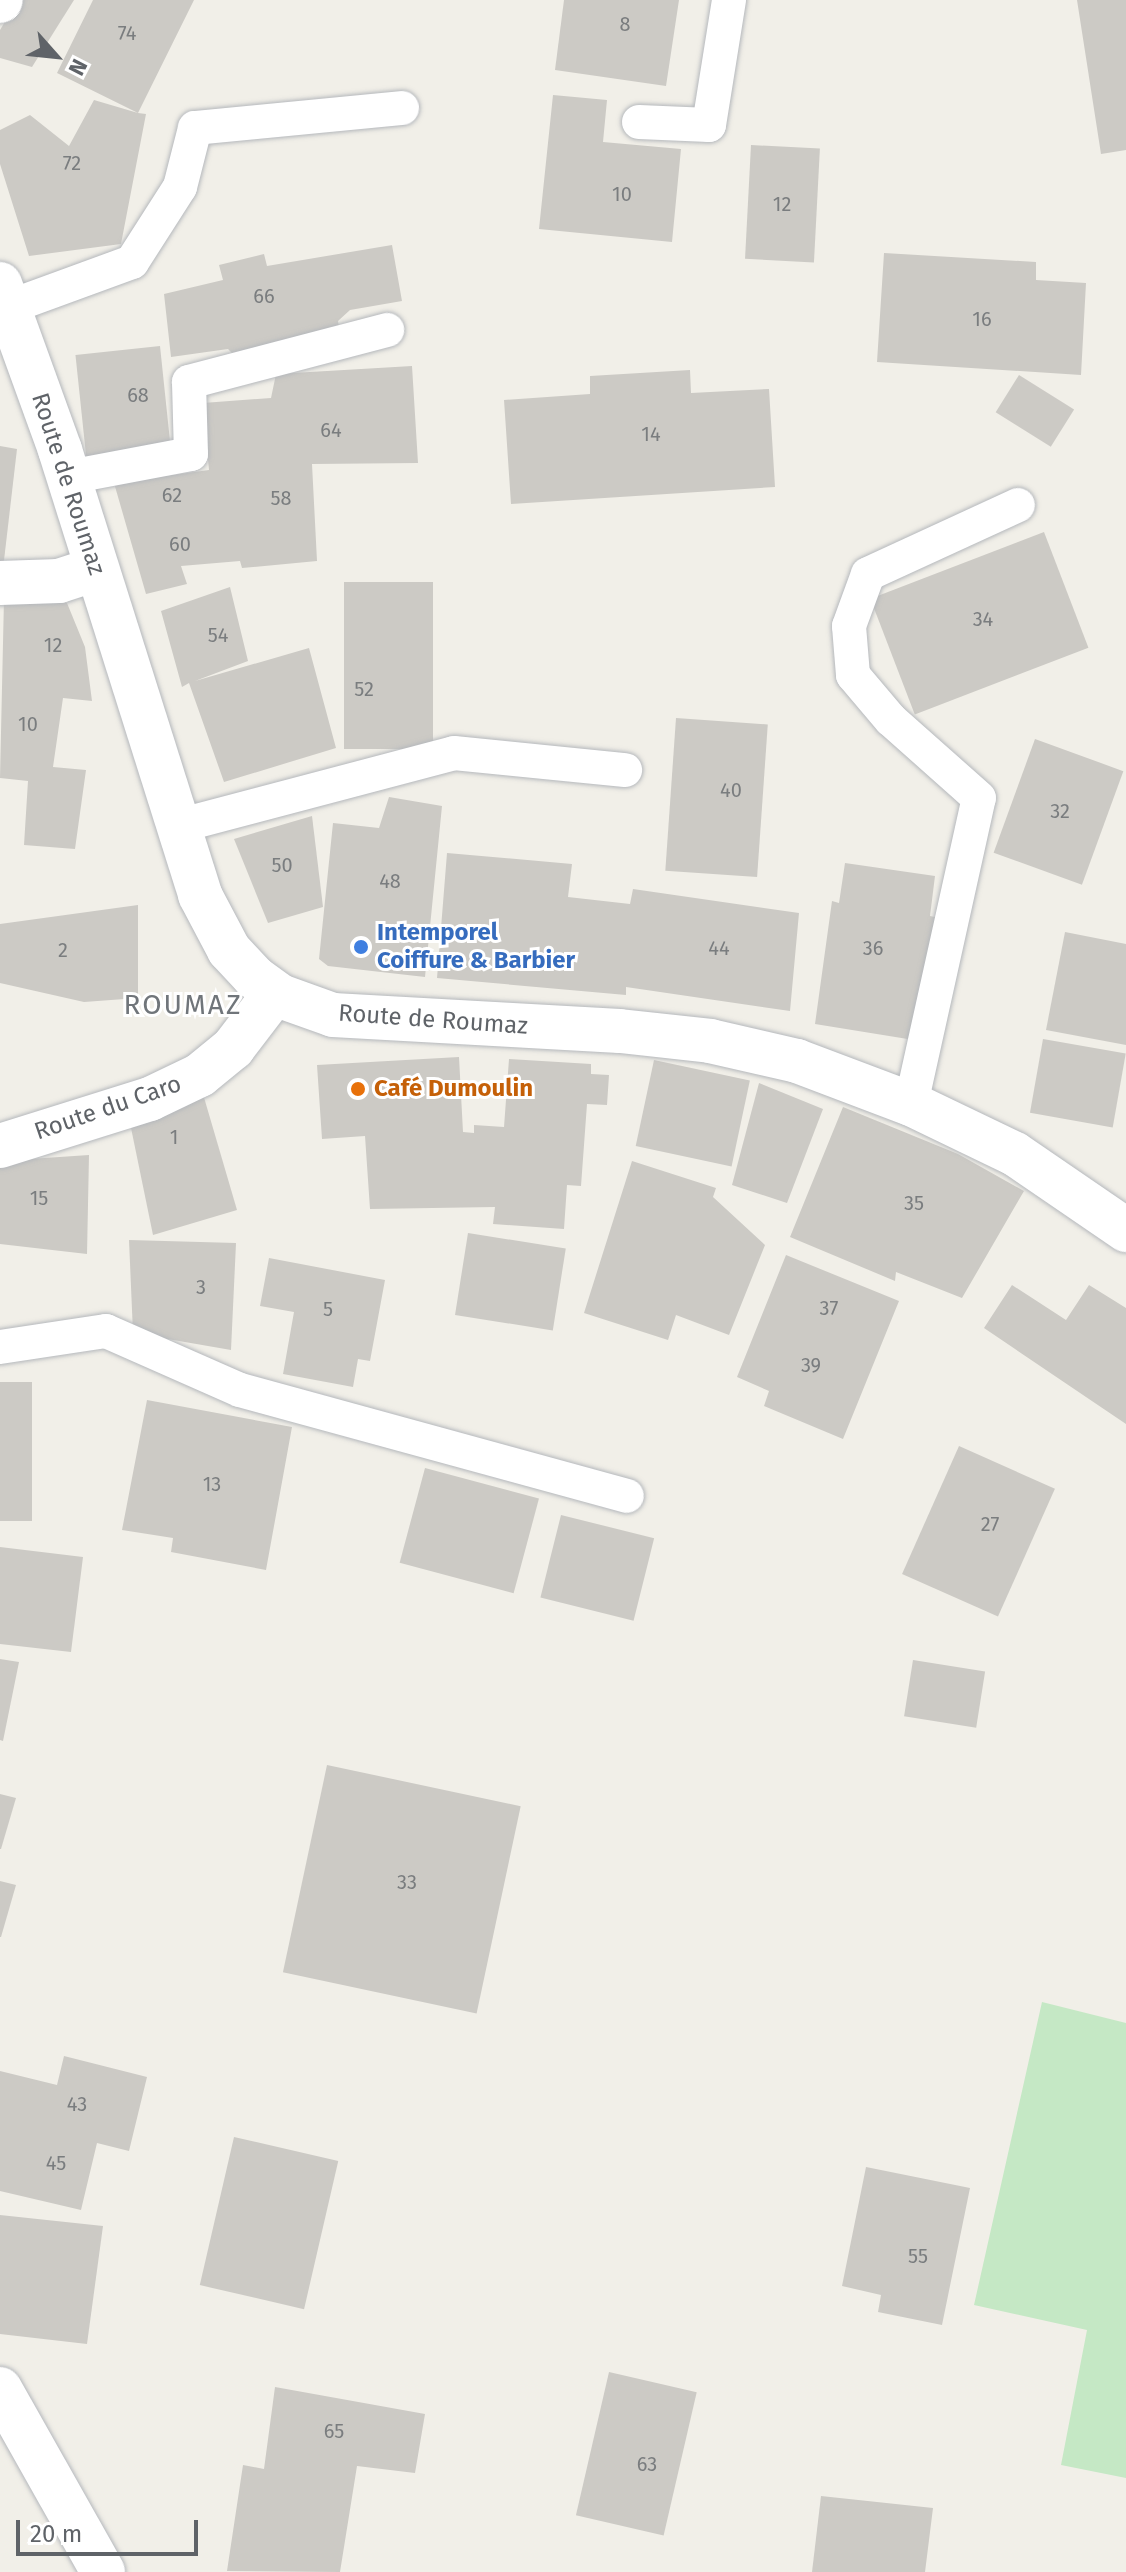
<!DOCTYPE html>
<html>
<head>
<meta charset="utf-8">
<style>
  body { margin:0 }
  #map { position:relative; width:1126px; height:2572px; overflow:hidden; background:#f1efe8; font-family:"Fira Sans",sans-serif }
  div>[style] { position:absolute }
  [style*='--x'] { left:calc(var(--x)*1px); top:calc(var(--y)*1px); width:calc(var(--w)*1px); rotate:calc(var(--a)*1deg) }
  .green>* { inset:0; background:#c5e8c5 }
  .building>* { inset:0; background:#cccac5; transform-origin:0 0 }
  .roads { filter:drop-shadow(0 0 2px #b5b8bc) drop-shadow(0 0 2px #b5b8bc) }
  .lane>* { height:34px; margin:-17px; padding:0 17px; transform-origin:17px; border-radius:17px; background:#fff }
  .street>* { height:44px; margin:-22px; padding:0 22px; transform-origin:22px; border-radius:22px; background:#fff }
  .secondary>* { height:44px; margin:-22px; padding:0 22px; transform-origin:22px; border-radius:22px; background:#fff }
  .dots>* { width:22px; height:22px; translate:-50% -50%; box-sizing:border-box; border:4px solid #fff; border-radius:50% }
  span { translate:-50% -50%; white-space:nowrap; text-align:center; line-height:1.15; -webkit-text-stroke:6px #fff; paint-order:stroke }
  .number-label { font-size:20px; color:#7a7d7f }
  .number-label span { -webkit-text-stroke-width:0 }
  .street-label { font-size:24px; color:#5f6368 }
  .shop-label { font-size:24px; color:#366cbe; font-weight:700 }
  .left { translate:0 -50%; text-align:left }
  .food-label { font-size:24px; color:#c56008; font-weight:700 }
  .quarter-label { font-size:28px; color:#70757a; letter-spacing:2px }
  .north { position:absolute; left:16px; top:16px; width:80px; height:80px; -webkit-text-stroke:6px #fff; paint-order:stroke; rotate:117deg; font-size:22px; font-weight:700; line-height:32px; text-align:center; color:#5f6368 }
  .north::after { content:''; display:block; margin:auto; width:28px; height:36px; background:#5f6368; clip-path:polygon(50% 0,100% 100%,50% 72%,0 100%) }
  .scale { position:absolute; left:16px; top:2520px; width:182px; height:36px; box-sizing:border-box; border:4px solid #5f6368; border-top:0; padding-left:10px; font-size:24px; line-height:28px; white-space:nowrap; color:#5f6368; -webkit-text-stroke:6px #fff; paint-order:stroke }
</style>
</head>
<body>
<div id="map">
  <div class="green">
    <i style="clip-path:polygon(1042px 2002px,1126px 2023px,1126px 2478px,1061px 2465px,1087px 2330px,974px 2305px)"></i>
  </div>
  <div class="building">
    <i style="clip-path:polygon(18px 0,74px 0,32px 67px,0 58px,0 30px)"></i>
    <i style="clip-path:polygon(93px 0,194px 0,138px 113px,146px 114px,121px 244px,29px 256px,0 164px,0 130px,30px 115px,69px 146px,94px 100px,138px 113px,57px 73px)"></i>
    <i style="clip-path:polygon(564px 0,679px 0,666px 86px,555px 70px)"></i>
    <i style="clip-path:polygon(1077px 0,1126px 0,1126px 150px,1101px 154px)"></i>
    <i style="clip-path:polygon(553px 95px,607px 100px,603px 142px,681px 149px,672px 242px,539px 229px)"></i>
    <i style="left:751px;top:145px;width:69px;height:114px;rotate:3deg"></i>
    <i style="clip-path:polygon(392px 245px,402px 301px,350px 310px,338px 321px,340px 333px,233px 354px,228px 349px,171px 357px,164px 294px,223px 280px,219px 265px,264px 254px,267px 266px)"></i>
    <i style="clip-path:polygon(884px 253px,1036px 262px,1036px 280px,1086px 283px,1081px 375px,877px 362px)"></i>
    <i style="left:160px;top:346px;width:103px;height:85px;rotate:84deg"></i>
    <i style="clip-path:polygon(412px 366px,418px 463px,312px 464px,317px 561px,242px 568px,240px 561px,181px 566px,187px 584px,146px 594px,114px 483px,209px 470px,203px 403px,271px 398px,276px 374px)"></i>
    <i style="clip-path:polygon(690px 370px,691px 393px,769px 389px,775px 487px,511px 504px,504px 400px,590px 394px,590px 376px)"></i>
    <i style="left:1019px;top:375px;width:65px;height:44px;rotate:32deg"></i>
    <i style="clip-path:polygon(0 446px,17px 449px,3px 569px,0 569px)"></i>
    <i style="left:1044px;top:532px;width:124px;height:186px;rotate:69deg"></i>
    <i style="left:433px;top:582px;width:167px;height:89px;rotate:90deg"></i>
    <i style="clip-path:polygon(230px 587px,248px 661px,195px 681px,309px 648px,336px 748px,224px 782px,189px 683px,182px 687px,161px 611px)"></i>
    <i style="clip-path:polygon(4px 598px,67px 603px,85px 647px,92px 701px,63px 698px,53px 767px,86px 770px,75px 849px,24px 845px,28px 781px,0 778px)"></i>
    <i style="left:676px;top:718px;width:92px;height:153px;rotate:4deg"></i>
    <i style="left:1035px;top:739px;width:94px;height:121px;rotate:20deg"></i>
    <i style="clip-path:polygon(389px 797px,442px 806px,425px 977px,328px 966px,319px 959px,333px 823px,379px 828px)"></i>
    <i style="clip-path:polygon(312px 816px,323px 907px,268px 923px,234px 839px)"></i>
    <i style="clip-path:polygon(447px 853px,572px 864px,568px 897px,630px 904px,633px 889px,799px 913px,790px 1011px,626px 987px,626px 995px,437px 978px)"></i>
    <i style="clip-path:polygon(845px 863px,935px 876px,930px 916px,939px 918px,920px 1041px,815px 1024px,832px 901px,839px 903px)"></i>
    <i style="clip-path:polygon(138px 905px,138px 998px,84px 1002px,0 983px,0 924px)"></i>
    <i style="clip-path:polygon(1065px 932px,1126px 944px,1126px 1045px,1046px 1030px)"></i>
    <i style="left:1043px;top:1039px;width:84px;height:75px;rotate:10deg"></i>
    <i style="clip-path:polygon(459px 1057px,463px 1132px,474px 1133px,474px 1125px,504px 1127px,509px 1059px,591px 1064px,591px 1074px,609px 1075px,607px 1105px,587px 1104px,581px 1186px,567px 1185px,564px 1229px,493px 1224px,495px 1207px,370px 1209px,365px 1136px,322px 1139px,317px 1065px)"></i>
    <i style="left:654px;top:1060px;width:98px;height:88px;rotate:12deg"></i>
    <i style="clip-path:polygon(759px 1083px,823px 1109px,787px 1203px,732px 1185px)"></i>
    <i style="clip-path:polygon(203px 1094px,237px 1210px,153px 1235px,130px 1123px)"></i>
    <i style="clip-path:polygon(843px 1107px,958px 1154px,1024px 1191px,962px 1298px,896px 1272px,895px 1281px,790px 1237px)"></i>
    <i style="clip-path:polygon(89px 1155px,87px 1254px,0 1244px,0 1161px)"></i>
    <i style="clip-path:polygon(632px 1161px,716px 1188px,713px 1197px,765px 1245px,729px 1335px,676px 1315px,668px 1340px,584px 1313px)"></i>
    <i style="left:468px;top:1233px;width:99px;height:83px;rotate:9deg"></i>
    <i style="clip-path:polygon(129px 1240px,236px 1243px,231px 1350px,133px 1333px)"></i>
    <i style="clip-path:polygon(786px 1255px,899px 1301px,843px 1439px,764px 1406px,769px 1391px,737px 1377px)"></i>
    <i style="clip-path:polygon(269px 1258px,385px 1280px,370px 1361px,358px 1359px,353px 1387px,283px 1374px,294px 1312px,260px 1306px)"></i>
    <i style="clip-path:polygon(1012px 1285px,1066px 1320px,1089px 1285px,1126px 1308px,1126px 1424px,984px 1328px)"></i>
    <i style="left:0;top:1382px;width:32px;height:139px"></i>
    <i style="clip-path:polygon(147px 1400px,292px 1427px,266px 1570px,171px 1552px,173px 1538px,122px 1530px)"></i>
    <i style="left:959px;top:1446px;width:105px;height:140px;rotate:24deg"></i>
    <i style="left:425px;top:1468px;width:118px;height:98px;rotate:15deg"></i>
    <i style="left:561px;top:1515px;width:96px;height:85px;rotate:14deg"></i>
    <i style="clip-path:polygon(0 1547px,83px 1557px,71px 1652px,0 1644px)"></i>
    <i style="clip-path:polygon(0 1659px,19px 1662px,3px 1741px,0 1740px)"></i>
    <i style="left:913px;top:1660px;width:73px;height:57px;rotate:9deg"></i>
    <i style="left:327px;top:1765px;width:198px;height:212px;rotate:12deg"></i>
    <i style="clip-path:polygon(0 1794px,16px 1798px,1px 1849px,0 1849px)"></i>
    <i style="clip-path:polygon(0 1881px,16px 1885px,1px 1937px,0 1937px)"></i>
    <i style="clip-path:polygon(64px 2056px,147px 2077px,129px 2151px,97px 2143px,81px 2210px,0 2191px,0 2071px,57px 2085px)"></i>
    <i style="left:234px;top:2137px;width:107px;height:152px;rotate:13deg"></i>
    <i style="clip-path:polygon(866px 2167px,970px 2188px,942px 2325px,878px 2312px,881px 2295px,842px 2286px)"></i>
    <i style="clip-path:polygon(0 2215px,103px 2226px,87px 2344px,0 2334px)"></i>
    <i style="left:609px;top:2372px;width:90px;height:147px;rotate:13deg"></i>
    <i style="clip-path:polygon(275px 2387px,425px 2414px,415px 2473px,357px 2466px,340px 2572px,227px 2571px,243px 2465px,264px 2469px)"></i>
    <i style="clip-path:polygon(821px 2496px,933px 2508px,925px 2572px,812px 2572px)"></i>
  </div>
  <div class="roads">
    <div class="lane">
      <i style="--x:639;--y:122;--w:70;--a:2.5"></i>
      <i style="--x:709;--y:125;--w:127;--a:-80.9"></i>
      <i style="--x:9;--y:307;--w:131;--a:-20.1"></i>
      <i style="--x:132;--y:262;--w:89;--a:-57.4"></i>
      <i style="--x:180;--y:187;--w:61;--a:-75.7"></i>
      <i style="--x:195;--y:128;--w:208;--a:-5.5"></i>
      <i style="--x:69;--y:477;--w:124;--a:-10.7"></i>
      <i style="--x:191;--y:454;--w:72;--a:-91.6"></i>
      <i style="--x:189;--y:382;--w:205;--a:-14.7"></i>
      <i style="--x:178;--y:826;--w:285;--a:-14.8"></i>
      <i style="--x:454;--y:753;--w:172;--a:5.7"></i>
      <i style="--x:911;--y:1104;--w:313;--a:-77.5"></i>
      <i style="--x:979;--y:798;--w:118;--a:-138.4"></i>
      <i style="--x:891;--y:720;--w:59;--a:-130.2"></i>
      <i style="--x:853;--y:675;--w:49;--a:-94.7"></i>
      <i style="--x:849;--y:626;--w:55;--a:-69.9"></i>
      <i style="--x:868;--y:574;--w:165;--a:-24.7"></i>
      <i style="--x:0;--y:1347;--w:107;--a:-8.6"></i>
      <i style="--x:106;--y:1331;--w:146;--a:23.8"></i>
      <i style="--x:240;--y:1390;--w:401;--a:15.3"></i>
    </div>
    <div class="street">
      <i style="--x:0;--y:1;--w:1;--a:-45"></i>
      <i style="--x:0;--y:583;--w:59;--a:-1.9"></i>
      <i style="--x:59;--y:581;--w:38;--a:-18"></i>
    </div>
    <div class="secondary">
      <i style="--x:0;--y:284;--w:177;--a:70.1"></i>
      <i style="--x:60;--y:450;--w:467;--a:72.5"></i>
      <i style="--x:200;--y:895;--w:62;--a:62.2"></i>
      <i style="--x:229;--y:950;--w:37;--a:47"></i>
      <i style="--x:254;--y:977;--w:32;--a:36"></i>
      <i style="--x:280;--y:996;--w:56;--a:19.7"></i>
      <i style="--x:333;--y:1015;--w:287;--a:3.2"></i>
      <i style="--x:620;--y:1031;--w:91;--a:6.3"></i>
      <i style="--x:710;--y:1041;--w:89;--a:12.9"></i>
      <i style="--x:797;--y:1061;--w:122;--a:20.7"></i>
      <i style="--x:911;--y:1104;--w:115;--a:25.7"></i>
      <i style="--x:1015;--y:1154;--w:135;--a:34.4"></i>
      <i style="--x:0;--y:1146;--w:157;--a:-17.4"></i>
      <i style="--x:150;--y:1099;--w:55;--a:-25.6"></i>
      <i style="--x:200;--y:1075;--w:43;--a:-39.3"></i>
      <i style="--x:233;--y:1048;--w:69;--a:-52.6"></i>
      <i style="--x:0;--y:2389;--w:210;--a:60.6"></i>
    </div>
  </div>
  <div class="dots">
    <i style="left:361px;top:947px;background:#3f7fe0"></i>
    <i style="left:358px;top:1089px;background:#e8710a"></i>
  </div>
  <div class="number-label">
    <span style="left:625px;top:24px">8</span>
    <span style="left:127px;top:33px">74</span>
    <span style="left:72px;top:163px">72</span>
    <span style="left:622px;top:194px">10</span>
    <span style="left:782px;top:204px">12</span>
    <span style="left:264px;top:296px">66</span>
    <span style="left:982px;top:319px">16</span>
    <span style="left:138px;top:395px">68</span>
    <span style="left:331px;top:430px">64</span>
    <span style="left:651px;top:434px">14</span>
    <span style="left:172px;top:495px">62</span>
    <span style="left:281px;top:498px">58</span>
    <span style="left:180px;top:544px">60</span>
    <span style="left:983px;top:619px">34</span>
    <span style="left:218px;top:635px">54</span>
    <span style="left:53px;top:645px">12</span>
    <span style="left:364px;top:689px">52</span>
    <span style="left:28px;top:724px">10</span>
    <span style="left:731px;top:790px">40</span>
    <span style="left:1060px;top:811px">32</span>
    <span style="left:282px;top:865px">50</span>
    <span style="left:390px;top:881px">48</span>
    <span style="left:719px;top:948px">44</span>
    <span style="left:873px;top:948px">36</span>
    <span style="left:63px;top:950px">2</span>
    <span style="left:174px;top:1137px">1</span>
    <span style="left:39px;top:1198px">15</span>
    <span style="left:914px;top:1203px">35</span>
    <span style="left:201px;top:1287px">3</span>
    <span style="left:829px;top:1308px">37</span>
    <span style="left:328px;top:1309px">5</span>
    <span style="left:811px;top:1365px">39</span>
    <span style="left:212px;top:1484px">13</span>
    <span style="left:990px;top:1524px">27</span>
    <span style="left:407px;top:1882px">33</span>
    <span style="left:77px;top:2104px">43</span>
    <span style="left:56px;top:2163px">45</span>
    <span style="left:918px;top:2256px">55</span>
    <span style="left:334px;top:2431px">65</span>
    <span style="left:647px;top:2464px">63</span>
  </div>
  <div class="street-label">
    <span style="left:68px;top:484px;rotate:72deg">Route de Roumaz</span>
    <span style="left:433px;top:1020px;rotate:4deg">Route de Roumaz</span>
    <span style="left:108px;top:1108px;rotate:-19deg">Route du Caro</span>
  </div>
  <div class="shop-label">
    <span class="left" style="left:377px;top:947px">Intemporel<br>Coiffure &amp; Barbier</span>
  </div>
  <div class="food-label">
    <span class="left" style="left:374px;top:1089px">Café Dumoulin</span>
  </div>
  <div class="quarter-label">
    <span style="left:183px;top:1005px">ROUMAZ</span>
  </div>
  <div class="north">N</div>
  <div class="scale">20 m</div>
</div>
</body>
</html>
